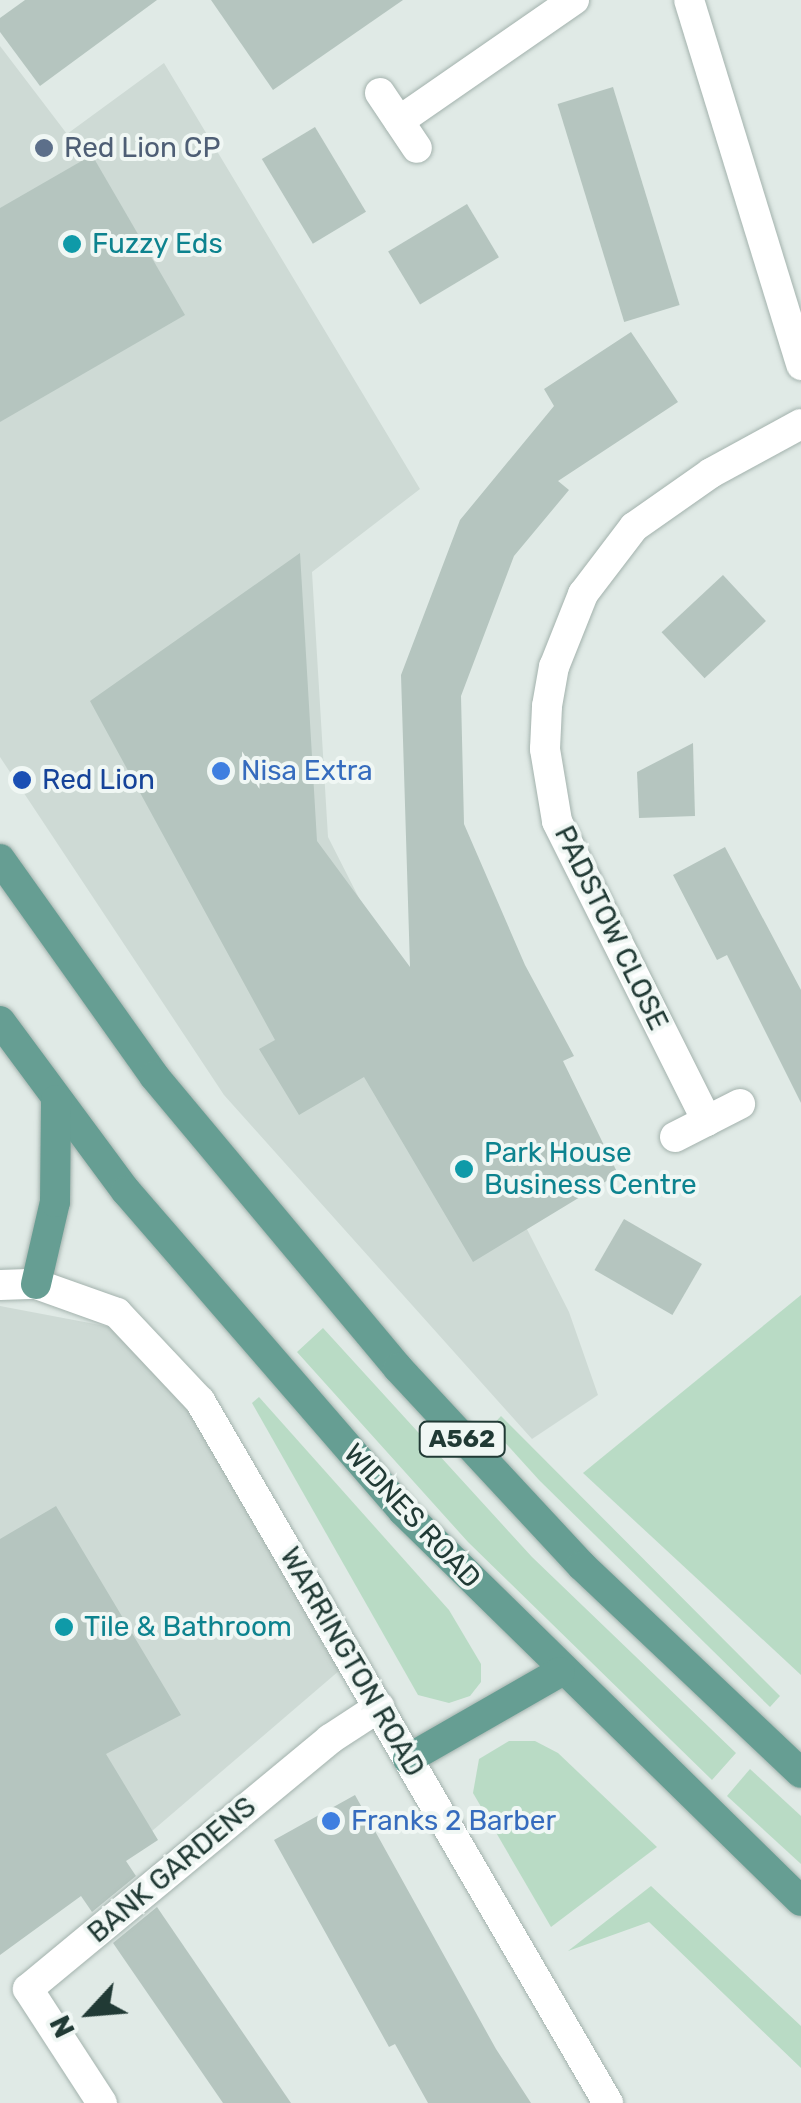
<!DOCTYPE html>
<html>
<head>
<meta charset="utf-8">
<style>
  body { margin:0 }
  #map { position:relative; width:801px; height:2103px; overflow:hidden; background:#e0eae6; font-family:Rubik,sans-serif }
  div>[style] { position:absolute }
  [style*='--x'] { left:calc(var(--x)*1px); top:calc(var(--y)*1px); width:calc(var(--w)*1px); rotate:calc(var(--a)*1deg) }
  .built>* { inset:0; background:#cedad5 }
  .green>* { inset:0; background:#b9dbc5 }
  .building>* { inset:0; background:#b5c5bf; transform-origin:0 0 }
  .roads { filter:drop-shadow(0 0 2px #a3b2ad) drop-shadow(0 0 2px #a3b2ad) }
  .street>* { height:30px; margin:-15px; padding:0 15px; transform-origin:15px; border-radius:15px; background:#fff }
  .secondary>* { height:30px; margin:-15px; padding:0 15px; transform-origin:15px; border-radius:15px; background:#fff }
  .primary>* { height:30px; margin:-15px; padding:0 15px; transform-origin:15px; border-radius:15px; background:#669e93 }
  .dots>* { width:28px; height:28px; translate:-50% -50%; box-sizing:border-box; border:5px solid #f0f7f4; border-radius:50% }
  span { translate:-50% -50%; white-space:nowrap; text-align:center; line-height:1.15; -webkit-text-stroke:8px #f0f7f4; paint-order:stroke }
  .shield-label span { padding:2px 8px; background:#f0f7f4; border:2px solid; border-radius:8px; -webkit-text-stroke-width:0 }
  .shield-label { font-size:25px; color:#213a35; font-weight:700 }
  .service-label { font-size:28px; color:#4e5e75 }
  .left { translate:0 -50%; text-align:left }
  .culture-label { font-size:28px; color:#0d838f }
  .shop-label { font-size:28px; color:#366cbe }
  .transit-label { font-size:28px; color:#164399 }
  .street-label { font-size:28px; color:#213a35 }
  .north { position:absolute; left:40px; top:1963px; width:100px; height:100px; -webkit-text-stroke:8px #f0f7f4; paint-order:stroke; rotate:244deg; font-size:28px; font-weight:700; line-height:40px; text-align:center; color:#213a35 }
  .north::after { content:''; display:block; margin:auto; width:35px; height:45px; background:#213a35; clip-path:polygon(50% 0,100% 100%,50% 72%,0 100%) }
</style>
</head>
<body>
<div id="map">
  <div class="built">
    <i style="clip-path:polygon(0 46px,67px 134px,164px 63px,420px 489px,312px 572px,328px 837px,569px 1312px,598px 1395px,532px 1439px,224px 1095px,0 757px)"></i>
    <i style="clip-path:polygon(0 1306px,116px 1328px,182px 1395px,340px 1670px,89px 1885px,0 1754px)"></i>
  </div>
  <div class="green">
    <i style="clip-path:polygon(801px 1295px,801px 1675px,583px 1473px)"></i>
    <i style="clip-path:polygon(323px 1328px,532px 1557px,736px 1753px,712px 1780px,468px 1542px,297px 1352px)"></i>
    <i style="clip-path:polygon(259px 1397px,449px 1610px,481px 1664px,481px 1682px,470px 1696px,449px 1703px,418px 1695px,252px 1403px)"></i>
    <i style="clip-path:polygon(501px 1416px,780px 1696px,770px 1707px,539px 1480px,491px 1427px)"></i>
    <i style="clip-path:polygon(509px 1741px,535px 1741px,558px 1753px,657px 1847px,551px 1927px,473px 1793px,479px 1759px)"></i>
    <i style="clip-path:polygon(750px 1769px,801px 1816px,801px 1864px,727px 1796px)"></i>
    <i style="clip-path:polygon(651px 1886px,801px 2026px,801px 2068px,649px 1922px,568px 1951px)"></i>
  </div>
  <div class="building">
    <i style="clip-path:polygon(25px 0,157px 0,40px 86px,0 32px,0 18px)"></i>
    <i style="clip-path:polygon(211px 0,403px 0,273px 90px)"></i>
    <i style="left:613px;top:87px;width:228px;height:58px;rotate:73deg"></i>
    <i style="left:315px;top:127px;width:99px;height:62px;rotate:59deg"></i>
    <i style="clip-path:polygon(92px 155px,185px 315px,0 422px,0 208px)"></i>
    <i style="left:467px;top:204px;width:62px;height:92px;rotate:59deg"></i>
    <i style="clip-path:polygon(631px 332px,678px 402px,558px 481px,569px 490px,514px 556px,461px 696px,464px 824px,525px 965px,574px 1056px,563px 1061px,618px 1174px,473px 1262px,364px 1077px,299px 1115px,259px 1049px,275px 1040px,90px 701px,300px 553px,317px 841px,410px 967px,401px 675px,460px 520px,554px 406px,544px 389px)"></i>
    <i style="left:723px;top:575px;width:63px;height:84px;rotate:47deg"></i>
    <i style="clip-path:polygon(693px 743px,695px 816px,639px 818px,637px 772px)"></i>
    <i style="clip-path:polygon(725px 847px,801px 990px,801px 1103px,727px 955px,717px 960px,673px 875px)"></i>
    <i style="left:624px;top:1219px;width:90px;height:59px;rotate:30deg"></i>
    <i style="clip-path:polygon(56px 1506px,181px 1715px,106px 1754px,158px 1840px,126px 1861px,136px 1876px,92px 1912px,81px 1896px,0 1955px,0 1539px)"></i>
    <i style="clip-path:polygon(355px 1795px,496px 2049px,531px 2103px,428px 2103px,395px 2044px,389px 2047px,274px 1840px)"></i>
    <i style="clip-path:polygon(157px 1907px,291px 2103px,223px 2103px,113px 1943px)"></i>
  </div>
  <div class="roads">
    <div class="street">
      <i style="--x:689;--y:0;--w:382;--a:72.9"></i>
      <i style="--x:380;--y:93;--w:66;--a:56.1"></i>
      <i style="--x:399;--y:121;--w:213;--a:-34.7"></i>
      <i style="--x:707;--y:1121;--w:335;--a:-116.6"></i>
      <i style="--x:557;--y:821;--w:73;--a:-99.5"></i>
      <i style="--x:545;--y:749;--w:43;--a:-87.3"></i>
      <i style="--x:547;--y:706;--w:40;--a:-80"></i>
      <i style="--x:554;--y:667;--w:79;--a:-68.3"></i>
      <i style="--x:583;--y:594;--w:84;--a:-52.7"></i>
      <i style="--x:634;--y:527;--w:94;--a:-35"></i>
      <i style="--x:711;--y:473;--w:102;--a:-28.6"></i>
      <i style="--x:675;--y:1137;--w:73;--a:-26.9"></i>
      <i style="--x:0;--y:1285;--w:36;--a:-2"></i>
      <i style="--x:102;--y:2103;--w:136;--a:-123"></i>
      <i style="--x:28;--y:1989;--w:392;--a:-39.6"></i>
      <i style="--x:330;--y:1739;--w:59;--a:-33.1"></i>
    </div>
    <div class="secondary">
      <i style="--x:36;--y:1284;--w:86;--a:19.7"></i>
      <i style="--x:117;--y:1313;--w:121;--a:46.7"></i>
      <i style="--x:200;--y:1401;--w:812;--a:59.83"></i>
    </div>
    <div class="primary">
      <i style="--x:0;--y:859;--w:266;--a:54.6"></i>
      <i style="--x:154;--y:1076;--w:381;--a:50.1"></i>
      <i style="--x:398;--y:1368;--w:270;--a:47.1"></i>
      <i style="--x:582;--y:1566;--w:301;--a:43.4"></i>
      <i style="--x:0;--y:1021;--w:212;--a:53.5"></i>
      <i style="--x:126;--y:1191;--w:423;--a:49.1"></i>
      <i style="--x:403;--y:1511;--w:557;--a:44.42"></i>
      <i style="--x:36;--y:1284;--w:84;--a:-77"></i>
      <i style="--x:55;--y:1202;--w:102;--a:-89.4"></i>
      <i style="--x:408;--y:1759;--w:175;--a:-29.8"></i>
    </div>
  </div>
  <div class="dots">
    <i style="left:44px;top:148px;background:#5c6f8a"></i>
    <i style="left:72px;top:244px;background:#0f9aa8"></i>
    <i style="left:221px;top:771px;background:#3f7fe0"></i>
    <i style="left:22px;top:780px;background:#1a4fb4"></i>
    <i style="left:464px;top:1169px;background:#0f9aa8"></i>
    <i style="left:64px;top:1627px;background:#0f9aa8"></i>
    <i style="left:331px;top:1821px;background:#3f7fe0"></i>
  </div>
  <div class="shield-label">
    <span style="left:462px;top:1439px">A562</span>
  </div>
  <div class="service-label">
    <span class="left" style="left:64px;top:148px">Red Lion CP</span>
  </div>
  <div class="culture-label">
    <span class="left" style="left:92px;top:244px">Fuzzy Eds</span>
    <span class="left" style="left:484px;top:1169px">Park House<br>Business Centre</span>
    <span class="left" style="left:84px;top:1627px">Tile &amp; Bathroom</span>
  </div>
  <div class="shop-label">
    <span class="left" style="left:241px;top:771px">Nisa Extra</span>
    <span class="left" style="left:351px;top:1821px">Franks 2 Barber</span>
  </div>
  <div class="transit-label">
    <span class="left" style="left:42px;top:780px">Red Lion</span>
  </div>
  <div class="street-label">
    <span style="left:611px;top:928px;rotate:64deg">PADSTOW CLOSE</span>
    <span style="left:412px;top:1516px;rotate:47deg">WIDNES ROAD</span>
    <span style="left:352px;top:1662px;rotate:60deg">WARRINGTON ROAD</span>
    <span style="left:172px;top:1870px;rotate:-40deg">BANK GARDENS</span>
  </div>
  <div class="north">N</div>
</div>
</body>
</html>
